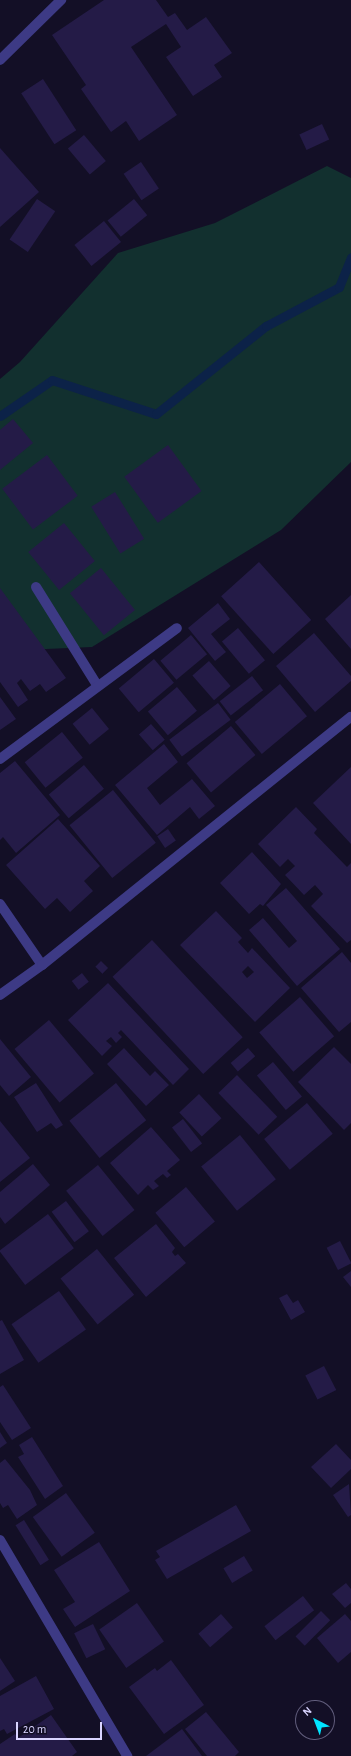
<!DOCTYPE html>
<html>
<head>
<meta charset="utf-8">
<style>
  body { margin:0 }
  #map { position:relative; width:351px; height:1756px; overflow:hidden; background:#130f26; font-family:"Alegreya Sans",sans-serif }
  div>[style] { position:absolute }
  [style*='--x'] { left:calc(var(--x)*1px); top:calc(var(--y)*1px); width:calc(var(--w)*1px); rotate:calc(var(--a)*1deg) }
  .green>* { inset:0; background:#12302f }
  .stream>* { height:9px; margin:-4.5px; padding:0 4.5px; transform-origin:4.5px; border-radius:4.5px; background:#0c2248 }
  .building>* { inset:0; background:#241b47; transform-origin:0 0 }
  .street>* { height:10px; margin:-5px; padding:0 5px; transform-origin:5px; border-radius:5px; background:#3d3a85 }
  span { translate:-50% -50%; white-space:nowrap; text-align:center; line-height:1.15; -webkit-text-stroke:3px #130f26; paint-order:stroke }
  .north { position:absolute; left:295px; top:1700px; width:40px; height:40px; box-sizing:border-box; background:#130f26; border:1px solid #625e7d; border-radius:50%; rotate:318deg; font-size:11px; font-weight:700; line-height:16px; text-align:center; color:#d9d4ff }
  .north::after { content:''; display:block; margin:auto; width:14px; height:18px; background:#00e5ff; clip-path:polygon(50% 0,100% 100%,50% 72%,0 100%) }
  .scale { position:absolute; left:16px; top:1722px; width:86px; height:18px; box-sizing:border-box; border:2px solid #d9d4ff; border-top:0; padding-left:5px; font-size:12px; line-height:14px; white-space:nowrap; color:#d9d4ff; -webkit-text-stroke:3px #130f26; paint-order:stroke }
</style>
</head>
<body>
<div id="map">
  <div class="green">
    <i style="clip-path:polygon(327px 166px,351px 178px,351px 462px,281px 530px,92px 647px,0 651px,0 379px,20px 362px,118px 253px,215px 223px)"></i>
  </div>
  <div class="stream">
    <i style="--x:0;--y:416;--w:63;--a:-34.7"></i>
    <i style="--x:52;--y:380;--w:109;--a:18.1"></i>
    <i style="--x:156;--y:414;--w:141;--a:-38.7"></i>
    <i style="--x:266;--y:326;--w:83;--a:-28.1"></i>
    <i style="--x:339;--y:287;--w:32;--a:-68"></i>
  </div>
  <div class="building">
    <i style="clip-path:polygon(104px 0,156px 0,168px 17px,175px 13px,187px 30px,206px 17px,232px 53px,214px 65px,222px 77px,193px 96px,166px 57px,181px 47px,166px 24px,131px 47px,177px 115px,139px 141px,126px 121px,111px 132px,81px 89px,86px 85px,52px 35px)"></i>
    <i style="left:43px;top:79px;width:61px;height:26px;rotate:57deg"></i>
    <i style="left:322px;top:124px;width:17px;height:25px;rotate:65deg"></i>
    <i style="left:84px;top:135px;width:34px;height:21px;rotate:50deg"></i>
    <i style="clip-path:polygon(0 148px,39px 192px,0 227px)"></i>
    <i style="left:141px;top:162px;width:32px;height:21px;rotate:56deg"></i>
    <i style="left:37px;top:199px;width:22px;height:49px;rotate:34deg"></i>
    <i style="left:134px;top:199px;width:21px;height:34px;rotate:51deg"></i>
    <i style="left:104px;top:221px;width:27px;height:38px;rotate:51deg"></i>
    <i style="clip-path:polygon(13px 419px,33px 443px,0 470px,0 430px)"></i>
    <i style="left:168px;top:445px;width:57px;height:54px;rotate:54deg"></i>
    <i style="left:47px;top:455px;width:51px;height:56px;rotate:53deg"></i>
    <i style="left:115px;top:492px;width:55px;height:28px;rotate:58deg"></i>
    <i style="left:64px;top:523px;width:49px;height:46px;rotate:51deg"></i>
    <i style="left:259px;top:562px;width:78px;height:51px;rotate:48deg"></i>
    <i style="left:101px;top:568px;width:54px;height:40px;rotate:51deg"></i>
    <i style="clip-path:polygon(0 588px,66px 678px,46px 692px,40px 684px,30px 691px,21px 679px,17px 683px,28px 700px,18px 707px,0 682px)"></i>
    <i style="clip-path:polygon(351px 595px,351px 649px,325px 619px)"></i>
    <i style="clip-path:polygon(218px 603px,230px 619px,211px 634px,226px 652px,215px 661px,188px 628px)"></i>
    <i style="left:238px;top:628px;width:42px;height:21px;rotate:50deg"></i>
    <i style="clip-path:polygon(314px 633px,351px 676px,351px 681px,315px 712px,276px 666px)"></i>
    <i style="left:191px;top:635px;width:25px;height:40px;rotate:50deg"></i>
    <i style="left:154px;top:659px;width:31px;height:46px;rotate:50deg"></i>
    <i style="left:209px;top:661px;width:33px;height:22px;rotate:49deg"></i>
    <i style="left:252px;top:676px;width:18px;height:41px;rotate:52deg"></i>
    <i style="left:280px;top:684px;width:42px;height:59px;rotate:50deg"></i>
    <i style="left:177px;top:687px;width:31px;height:38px;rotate:50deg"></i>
    <i style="clip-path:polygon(0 697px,16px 719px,0 730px)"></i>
    <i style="left:218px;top:703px;width:21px;height:61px;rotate:53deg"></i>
    <i style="left:92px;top:708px;width:27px;height:25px;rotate:51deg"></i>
    <i style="left:151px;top:724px;width:21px;height:16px;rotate:49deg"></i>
    <i style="left:231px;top:726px;width:38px;height:58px;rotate:50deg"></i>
    <i style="left:62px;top:732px;width:33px;height:48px;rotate:51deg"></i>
    <i style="clip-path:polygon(164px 744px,178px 762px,147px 788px,160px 805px,192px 779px,215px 806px,199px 819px,190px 807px,157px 835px,115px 785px)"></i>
    <i style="clip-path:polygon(15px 761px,60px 815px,16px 853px,3px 837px,0 840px,0 773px)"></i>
    <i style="left:84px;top:765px;width:31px;height:46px;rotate:50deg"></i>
    <i style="clip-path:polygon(351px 767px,351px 844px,313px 803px)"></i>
    <i style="left:113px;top:790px;width:68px;height:56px;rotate:51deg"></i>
    <i style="clip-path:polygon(296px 807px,317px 829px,314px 833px,347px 867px,351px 863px,351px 940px,347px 943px,311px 906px,323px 894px,315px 885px,304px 895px,285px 875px,295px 866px,288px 859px,280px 867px,258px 844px)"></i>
    <i style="clip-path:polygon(58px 819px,100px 866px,84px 881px,93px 891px,70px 912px,57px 898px,45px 909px,6px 865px)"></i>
    <i style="left:168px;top:829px;width:14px;height:13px;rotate:56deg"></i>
    <i style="clip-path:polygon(252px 852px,281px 884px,263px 906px,260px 904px,249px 914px,220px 883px)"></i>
    <i style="clip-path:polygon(286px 888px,340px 949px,297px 986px,249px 930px,263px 918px,289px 948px,297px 941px,266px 905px)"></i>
    <i style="clip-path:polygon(evenodd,216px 911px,242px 938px,238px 942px,248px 953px,252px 948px,290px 988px,255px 1022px,180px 945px,216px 911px,248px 966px,254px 972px,247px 978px,242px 972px,248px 966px)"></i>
    <i style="left:152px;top:940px;width:133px;height:54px;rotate:47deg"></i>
    <i style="clip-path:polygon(342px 952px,351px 963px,351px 1022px,339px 1032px,301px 988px)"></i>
    <i style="left:101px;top:961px;width:10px;height:8px;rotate:45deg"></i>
    <i style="left:82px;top:973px;width:11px;height:13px;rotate:52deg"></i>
    <i style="clip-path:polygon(108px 983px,189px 1069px,173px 1085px,121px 1030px,118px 1033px,122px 1037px,116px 1043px,111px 1037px,106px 1041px,112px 1046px,102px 1056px,68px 1020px)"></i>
    <i style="left:300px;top:997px;width:52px;height:54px;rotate:49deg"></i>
    <i style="left:49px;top:1020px;width:70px;height:45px;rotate:50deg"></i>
    <i style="clip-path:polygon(0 1039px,31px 1077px,9px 1096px,0 1085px)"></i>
    <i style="clip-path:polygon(334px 1047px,351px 1064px,351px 1123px,344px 1130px,298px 1082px)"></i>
    <i style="clip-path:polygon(124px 1048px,150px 1076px,155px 1071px,169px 1085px,146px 1106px,107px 1064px)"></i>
    <i style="left:248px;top:1048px;width:11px;height:23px;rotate:49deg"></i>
    <i style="left:273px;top:1062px;width:45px;height:21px;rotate:50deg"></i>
    <i style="left:237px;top:1075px;width:58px;height:26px;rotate:46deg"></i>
    <i style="clip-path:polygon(36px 1083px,63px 1125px,56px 1129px,51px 1123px,37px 1132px,14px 1097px)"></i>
    <i style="left:116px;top:1083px;width:48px;height:60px;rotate:51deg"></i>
    <i style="left:199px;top:1094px;width:33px;height:27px;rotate:47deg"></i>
    <i style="left:307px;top:1103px;width:40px;height:56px;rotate:50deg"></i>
    <i style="left:183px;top:1119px;width:31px;height:14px;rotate:52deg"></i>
    <i style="clip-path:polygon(0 1121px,30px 1158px,0 1182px)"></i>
    <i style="clip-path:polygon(151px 1127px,180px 1160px,167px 1171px,171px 1175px,167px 1178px,163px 1174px,154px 1181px,159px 1186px,153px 1190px,148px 1185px,138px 1195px,110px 1163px)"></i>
    <i style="left:240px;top:1135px;width:57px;height:50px;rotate:51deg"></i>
    <i style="clip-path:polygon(33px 1164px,50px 1185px,5px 1224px,0 1217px,0 1192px)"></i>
    <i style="left:98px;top:1165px;width:58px;height:41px;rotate:51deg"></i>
    <i style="left:186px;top:1187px;width:45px;height:40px;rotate:50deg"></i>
    <i style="left:66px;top:1201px;width:38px;height:18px;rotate:53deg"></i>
    <i style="left:48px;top:1214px;width:43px;height:61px;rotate:53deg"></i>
    <i style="clip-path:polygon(156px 1224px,175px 1248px,172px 1252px,175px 1256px,178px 1254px,186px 1263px,146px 1297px,114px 1258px)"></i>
    <i style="left:340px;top:1241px;width:25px;height:15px;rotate:63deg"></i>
    <i style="left:97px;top:1249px;width:59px;height:47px;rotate:51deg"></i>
    <i style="clip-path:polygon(351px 1271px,351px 1287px,343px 1277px)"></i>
    <i style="left:59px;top:1291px;width:47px;height:58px;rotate:55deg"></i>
    <i style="clip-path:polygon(287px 1294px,293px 1303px,298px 1300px,305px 1312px,291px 1320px,279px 1298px)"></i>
    <i style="clip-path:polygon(2px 1320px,24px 1360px,0 1374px,0 1321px)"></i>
    <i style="left:324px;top:1366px;width:27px;height:21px;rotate:63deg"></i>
    <i style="clip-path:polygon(3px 1385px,31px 1428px,12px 1440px,0 1422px,0 1387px)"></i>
    <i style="clip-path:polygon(0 1432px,7px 1443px,0 1448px)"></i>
    <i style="clip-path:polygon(32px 1437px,63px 1486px,45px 1499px,18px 1457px,24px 1454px,19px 1445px)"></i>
    <i style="clip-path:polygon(336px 1444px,351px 1460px,351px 1469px,331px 1488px,311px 1467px)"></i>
    <i style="clip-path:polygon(5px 1459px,30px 1490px,37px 1505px,17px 1519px,8px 1505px,3px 1508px,0 1503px,0 1463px)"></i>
    <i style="clip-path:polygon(349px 1484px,351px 1515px,348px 1517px,333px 1495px)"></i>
    <i style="left:66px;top:1493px;width:49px;height:41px;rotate:54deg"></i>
    <i style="clip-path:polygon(236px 1505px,251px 1531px,167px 1579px,155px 1560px,160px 1557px,156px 1551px)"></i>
    <i style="left:24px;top:1520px;width:47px;height:10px;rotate:58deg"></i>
    <i style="clip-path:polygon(99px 1542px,130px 1591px,75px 1627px,63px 1609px,75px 1602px,54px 1570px)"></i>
    <i style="left:244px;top:1556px;width:17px;height:24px;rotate:59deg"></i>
    <i style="clip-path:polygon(346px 1583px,351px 1589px,351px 1603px,345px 1608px,332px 1594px)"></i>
    <i style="left:303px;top:1596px;width:18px;height:49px;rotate:52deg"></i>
    <i style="left:137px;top:1603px;width:47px;height:46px;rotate:55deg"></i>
    <i style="left:321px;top:1611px;width:13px;height:36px;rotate:45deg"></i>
    <i style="left:221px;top:1614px;width:18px;height:30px;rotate:49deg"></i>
    <i style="clip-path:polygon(345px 1614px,351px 1621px,351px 1652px,338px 1663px,317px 1638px)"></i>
    <i style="left:93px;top:1624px;width:28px;height:21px;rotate:64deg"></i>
    <i style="clip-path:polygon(0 1658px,15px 1681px,0 1691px)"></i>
    <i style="clip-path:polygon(171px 1660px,204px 1705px,164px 1734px,129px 1687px,155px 1668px,157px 1671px)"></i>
    <i style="clip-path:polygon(36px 1676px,54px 1709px,7px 1734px,4px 1729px,0 1731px,0 1696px)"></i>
    <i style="clip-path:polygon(206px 1712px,239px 1752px,235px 1756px,207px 1756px,185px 1729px)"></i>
    <i style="clip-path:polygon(51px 1715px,77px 1752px,72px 1756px,0 1756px,0 1744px,15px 1734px,18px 1738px)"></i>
    <i style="clip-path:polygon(182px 1729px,202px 1756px,146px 1756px)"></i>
  </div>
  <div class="street">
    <i style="--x:0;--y:60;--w:86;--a:-44.5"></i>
    <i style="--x:36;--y:587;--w:115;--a:58.1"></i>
    <i style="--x:0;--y:759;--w:220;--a:-36.5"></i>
    <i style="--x:0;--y:904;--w:74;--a:55.5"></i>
    <i style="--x:0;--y:995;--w:52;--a:-35.5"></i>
    <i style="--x:42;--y:965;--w:396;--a:-38.8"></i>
    <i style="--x:0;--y:1540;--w:251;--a:59.5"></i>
  </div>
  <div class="north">N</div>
  <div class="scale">20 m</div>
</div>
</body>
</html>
